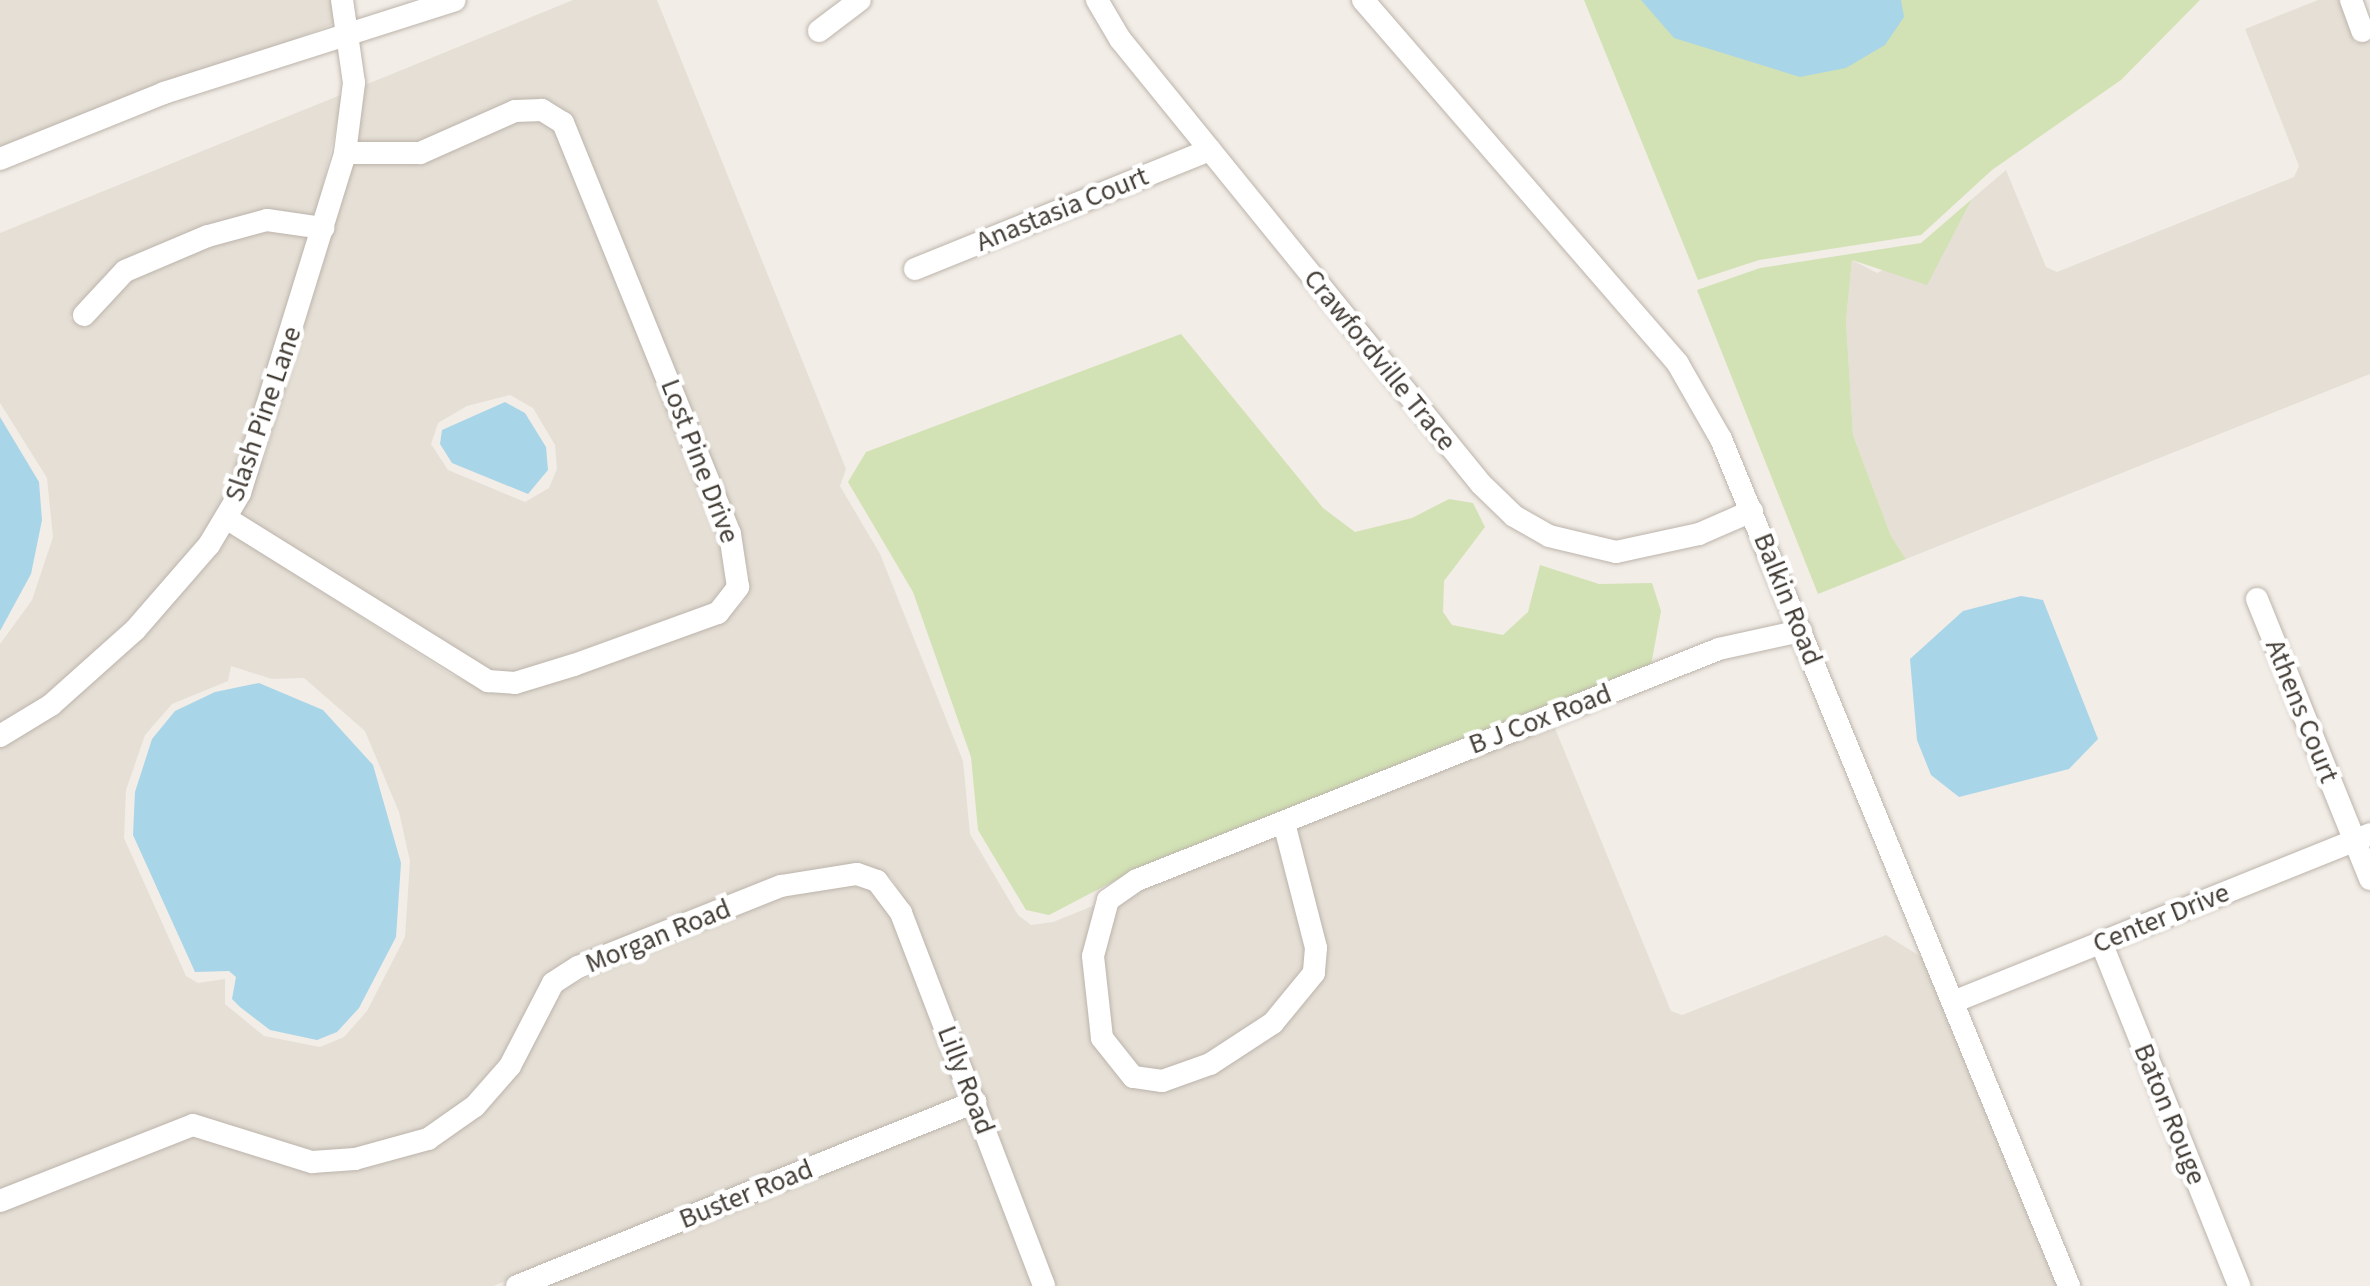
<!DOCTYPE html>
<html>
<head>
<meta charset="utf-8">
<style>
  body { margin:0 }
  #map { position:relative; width:2370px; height:1286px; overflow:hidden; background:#f2ede7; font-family:"Source Sans 3",sans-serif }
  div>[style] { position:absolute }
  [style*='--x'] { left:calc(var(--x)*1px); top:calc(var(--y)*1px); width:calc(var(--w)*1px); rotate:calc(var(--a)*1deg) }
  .residential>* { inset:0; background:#e5dfd6 }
  .green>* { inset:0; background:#d2e2b4 }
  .water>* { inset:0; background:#a9d5e9 }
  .roads { filter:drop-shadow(0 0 2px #bcb4ab) drop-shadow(0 0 2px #bcb4ab) }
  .street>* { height:22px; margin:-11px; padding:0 11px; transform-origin:11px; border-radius:11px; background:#fff }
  span { translate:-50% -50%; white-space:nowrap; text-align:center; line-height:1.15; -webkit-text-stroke:9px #fff; paint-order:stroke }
  .street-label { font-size:28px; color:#443e37 }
</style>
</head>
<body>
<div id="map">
  <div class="residential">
    <i style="clip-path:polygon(0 0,331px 0,337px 22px,0 160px)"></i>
    <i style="clip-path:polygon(evenodd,573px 0,657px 0,846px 469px,840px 486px,880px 554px,963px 761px,970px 834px,1018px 915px,1031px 925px,1053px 922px,1552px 721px,1671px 1011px,1682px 1015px,1886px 935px,1923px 958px,2058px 1286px,1055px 1286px,910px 908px,891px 877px,859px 865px,778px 878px,544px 979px,501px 1062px,468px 1099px,424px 1131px,354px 1150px,313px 1152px,191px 1116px,0 1191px,0 746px,95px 681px,193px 581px,229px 532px,450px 674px,486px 690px,721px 621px,744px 601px,749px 577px,740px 531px,572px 117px,547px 102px,417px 144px,357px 145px,365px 85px,573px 0,231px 666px,272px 679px,304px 678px,365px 731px,399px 812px,410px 861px,405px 937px,367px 1011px,344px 1037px,320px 1047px,264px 1036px,225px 1004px,225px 979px,198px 983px,186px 976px,124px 838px,126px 790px,145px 735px,172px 704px,228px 681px,231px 666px)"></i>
    <i style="clip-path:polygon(2318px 0,2340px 0,2355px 43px,2370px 38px,2370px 374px,1906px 559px,1891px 536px,1853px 435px,1846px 321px,1852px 260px,1877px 273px,1954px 233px,1972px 199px,2006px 170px,2046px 267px,2057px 272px,2294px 177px,2299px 166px,2245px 29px)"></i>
    <i style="clip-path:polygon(343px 94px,316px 217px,269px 210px,121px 262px,69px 318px,86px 328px,130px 279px,211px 245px,267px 229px,310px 235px,230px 490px,200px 541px,127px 624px,44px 698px,0 726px,0 644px,32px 600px,53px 537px,47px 478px,0 403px,0 233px)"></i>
    <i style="clip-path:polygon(evenodd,516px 120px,538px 120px,555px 129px,720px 538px,727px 586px,719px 601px,515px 673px,492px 671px,240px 515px,265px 457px,352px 164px,421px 162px,516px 120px,510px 395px,533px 408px,555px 445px,557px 469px,549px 488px,525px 502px,448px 470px,431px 444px,438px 423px,467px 406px,510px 395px)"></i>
    <i style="clip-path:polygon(855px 884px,869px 889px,891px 917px,962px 1098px,493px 1286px,0 1286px,0 1211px,192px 1135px,309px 1171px,354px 1169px,431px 1148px,561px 989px,784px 895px)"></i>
    <i style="clip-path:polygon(969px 1115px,1033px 1286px,542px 1286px)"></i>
  </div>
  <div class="green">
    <i style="clip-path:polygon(1584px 0,2200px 0,2121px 80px,1992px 170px,1921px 235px,1759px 260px,1698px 280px)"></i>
    <i style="clip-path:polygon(1972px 199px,1927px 285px,1852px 260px,1846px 321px,1853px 435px,1891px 536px,1906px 559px,1818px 594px,1697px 290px,1760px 268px,1921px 243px)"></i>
    <i style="clip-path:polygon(1181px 334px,1323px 508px,1355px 532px,1412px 518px,1449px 499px,1473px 503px,1485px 527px,1444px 581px,1443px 612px,1452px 625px,1503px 635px,1528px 612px,1540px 565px,1599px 584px,1652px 583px,1661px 611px,1651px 665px,1116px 880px,1049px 915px,1026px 910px,978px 830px,971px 757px,913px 592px,848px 482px,866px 452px)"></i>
  </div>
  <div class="water">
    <i style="clip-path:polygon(1641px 0,1901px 0,1904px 17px,1885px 45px,1846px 68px,1800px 77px,1674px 38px)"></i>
    <i style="clip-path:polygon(505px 402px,525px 413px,546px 447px,548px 470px,528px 494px,452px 463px,440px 444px,442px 430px)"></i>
    <i style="clip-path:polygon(0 417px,39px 482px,42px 520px,31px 574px,0 631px)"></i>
    <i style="clip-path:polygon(2021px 596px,2043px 600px,2098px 739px,2069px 769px,1959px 797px,1931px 775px,1917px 740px,1910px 659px,1963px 611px)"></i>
    <i style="clip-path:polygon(259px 683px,323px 710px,373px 765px,401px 863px,396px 937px,359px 1008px,337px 1032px,317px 1040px,270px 1030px,240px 1007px,232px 999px,236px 977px,229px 971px,195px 972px,133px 835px,135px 792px,152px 739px,175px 711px,215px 692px)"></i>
  </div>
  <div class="roads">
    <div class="street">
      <i style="--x:1097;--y:0;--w:45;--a:59.5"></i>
      <i style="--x:1120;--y:39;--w:573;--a:50.95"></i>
      <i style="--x:1481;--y:484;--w:46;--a:44.1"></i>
      <i style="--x:1514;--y:516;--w:40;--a:29.7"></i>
      <i style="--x:1549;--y:536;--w:69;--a:13.4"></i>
      <i style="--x:1616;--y:552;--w:85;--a:-12.2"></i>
      <i style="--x:1699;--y:534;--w:58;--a:-23.5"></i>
      <i style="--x:1363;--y:0;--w:481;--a:49.1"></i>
      <i style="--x:1678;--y:364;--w:86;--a:60.2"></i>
      <i style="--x:1721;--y:439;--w:916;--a:67.66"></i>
      <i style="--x:2351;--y:0;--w:33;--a:70"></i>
      <i style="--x:819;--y:31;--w:51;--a:-37.1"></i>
      <i style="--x:0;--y:159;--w:177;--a:-21.9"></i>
      <i style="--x:164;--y:93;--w:305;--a:-17.7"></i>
      <i style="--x:915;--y:269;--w:318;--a:-22"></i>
      <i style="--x:84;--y:315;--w:60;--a:-47"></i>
      <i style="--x:125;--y:271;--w:90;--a:-22.9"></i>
      <i style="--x:208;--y:236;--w:61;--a:-15.2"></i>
      <i style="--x:267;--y:220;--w:57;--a:8.1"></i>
      <i style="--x:226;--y:518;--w:309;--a:31.9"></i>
      <i style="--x:488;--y:681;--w:27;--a:4"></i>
      <i style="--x:515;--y:683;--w:62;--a:-17"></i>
      <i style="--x:574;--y:665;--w:153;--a:-19.9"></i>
      <i style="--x:718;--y:613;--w:33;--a:-52"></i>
      <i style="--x:738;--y:587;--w:54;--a:-98.6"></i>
      <i style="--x:730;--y:534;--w:444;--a:-112.1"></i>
      <i style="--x:563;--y:123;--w:25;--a:-148"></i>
      <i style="--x:542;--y:110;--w:27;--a:178"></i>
      <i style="--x:515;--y:111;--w:104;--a:156.1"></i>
      <i style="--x:420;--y:153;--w:75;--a:180"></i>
      <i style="--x:2257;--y:599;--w:302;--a:68"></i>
      <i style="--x:0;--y:736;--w:60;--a:-31.3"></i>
      <i style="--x:51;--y:705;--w:113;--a:-41.8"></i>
      <i style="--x:135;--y:630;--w:113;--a:-49"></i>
      <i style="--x:209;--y:545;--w:61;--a:-59.2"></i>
      <i style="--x:240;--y:493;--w:356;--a:-72.8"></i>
      <i style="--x:345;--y:153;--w:71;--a:-82.7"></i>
      <i style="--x:354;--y:83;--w:84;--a:-98.2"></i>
      <i style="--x:1284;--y:823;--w:129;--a:75.6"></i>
      <i style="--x:1316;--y:948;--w:25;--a:95"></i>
      <i style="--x:1314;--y:973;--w:65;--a:129.4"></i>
      <i style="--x:1273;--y:1023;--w:75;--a:146.9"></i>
      <i style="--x:1210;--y:1064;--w:51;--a:160.5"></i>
      <i style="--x:1162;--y:1081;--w:29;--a:-172"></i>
      <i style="--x:1133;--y:1077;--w:50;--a:-128.5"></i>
      <i style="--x:1102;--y:1038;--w:82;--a:-96.3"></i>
      <i style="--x:1093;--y:956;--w:58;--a:-75"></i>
      <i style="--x:1108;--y:900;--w:35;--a:-35"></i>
      <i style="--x:1137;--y:880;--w:626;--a:-21.65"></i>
      <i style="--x:1719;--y:649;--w:84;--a:-12.4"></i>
      <i style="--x:2101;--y:942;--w:371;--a:68.1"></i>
      <i style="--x:1953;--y:1002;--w:450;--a:-21.9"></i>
      <i style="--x:0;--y:1201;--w:207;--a:-21.5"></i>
      <i style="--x:193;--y:1125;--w:125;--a:17.3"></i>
      <i style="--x:312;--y:1162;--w:43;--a:-4"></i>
      <i style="--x:355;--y:1159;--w:76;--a:-15.3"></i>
      <i style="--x:428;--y:1139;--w:57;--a:-35.1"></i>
      <i style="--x:475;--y:1106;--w:53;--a:-48.8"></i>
      <i style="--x:510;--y:1066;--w:93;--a:-62.6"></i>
      <i style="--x:553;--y:983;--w:30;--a:-33"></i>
      <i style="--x:578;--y:967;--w:219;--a:-21.8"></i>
      <i style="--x:781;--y:886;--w:77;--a:-9"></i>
      <i style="--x:857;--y:874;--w:21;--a:19"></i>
      <i style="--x:877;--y:881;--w:40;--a:53"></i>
      <i style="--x:901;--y:913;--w:399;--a:69"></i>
      <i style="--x:517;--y:1286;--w:494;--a:-21.9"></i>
    </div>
  </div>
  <div class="street-label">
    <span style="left:1062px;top:209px;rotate:-22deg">Anastasia Court</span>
    <span style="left:1380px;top:360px;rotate:51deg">Crawfordville Trace</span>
    <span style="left:263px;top:414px;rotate:-71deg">Slash Pine Lane</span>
    <span style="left:700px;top:461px;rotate:69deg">Lost Pine Drive</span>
    <span style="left:1788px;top:599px;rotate:68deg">Balkin Road</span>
    <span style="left:2302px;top:711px;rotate:68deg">Athens Court</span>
    <span style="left:1540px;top:719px;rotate:-21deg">B J Cox Road</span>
    <span style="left:2161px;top:918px;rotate:-22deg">Center Drive</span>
    <span style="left:658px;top:936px;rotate:-22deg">Morgan Road</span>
    <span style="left:966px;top:1080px;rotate:69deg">Lilly Road</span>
    <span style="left:2170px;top:1114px;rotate:68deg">Baton Rouge</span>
    <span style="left:746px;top:1194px;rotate:-22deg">Buster Road</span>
  </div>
</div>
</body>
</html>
